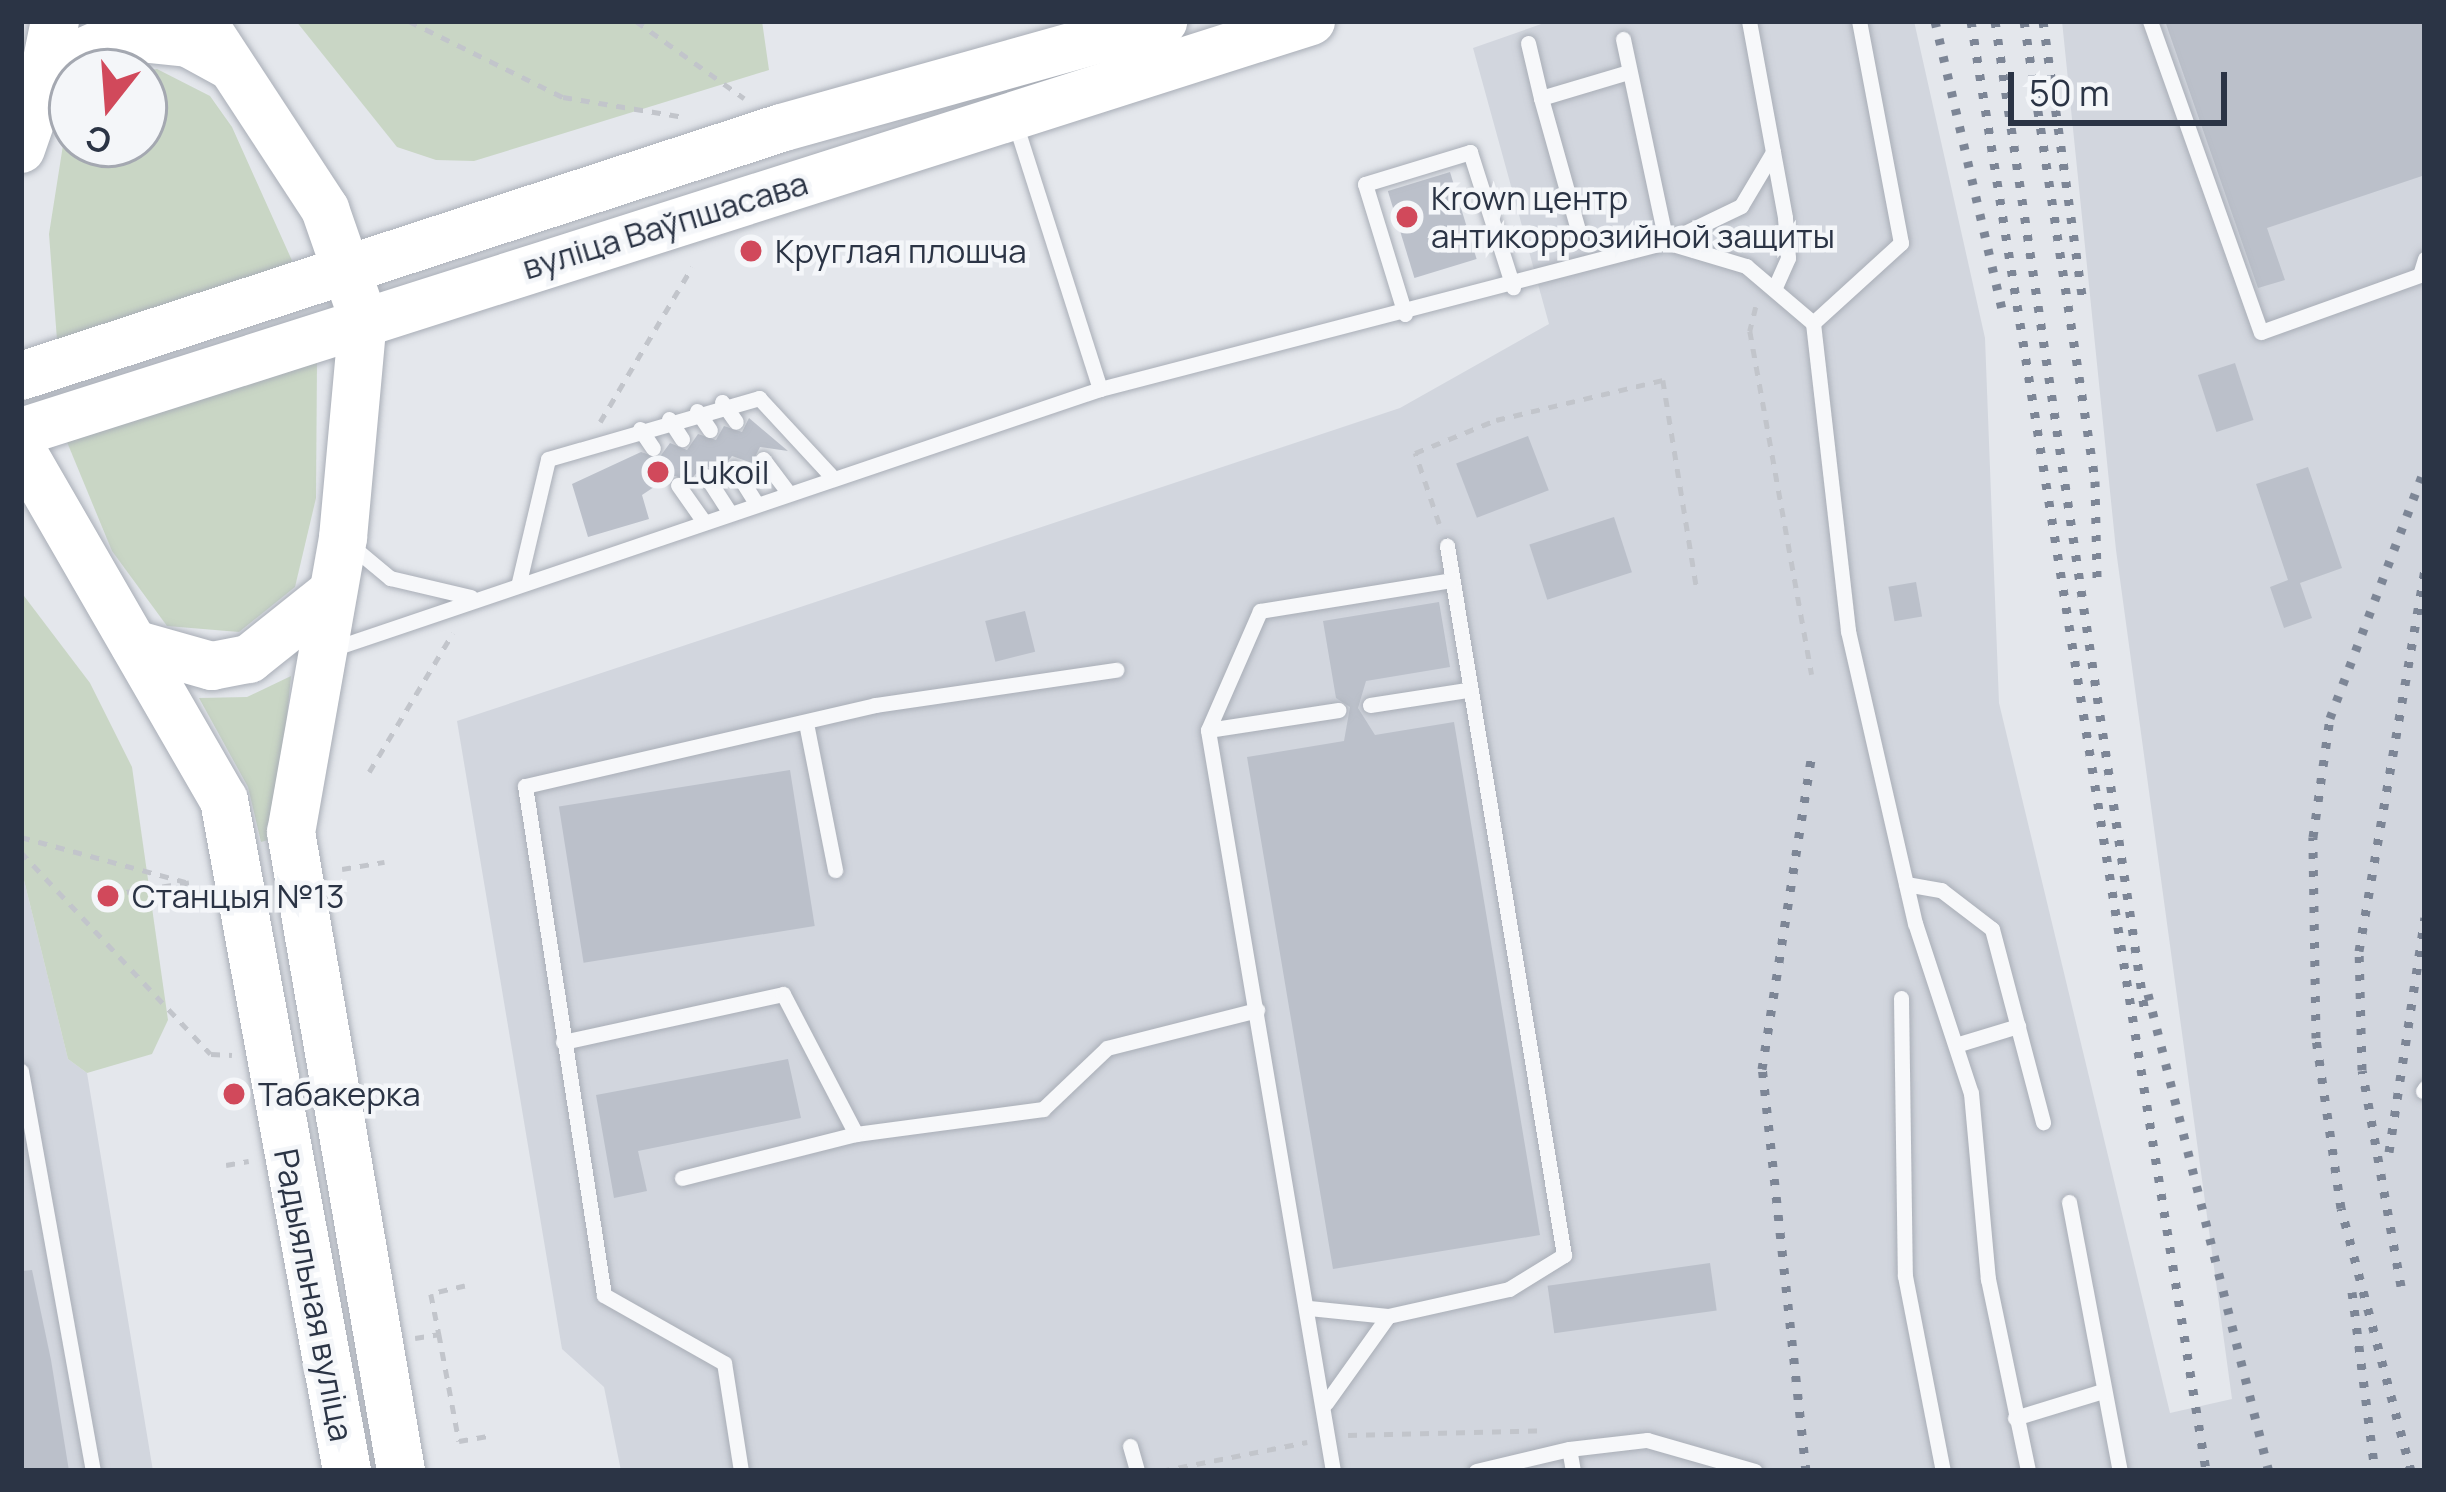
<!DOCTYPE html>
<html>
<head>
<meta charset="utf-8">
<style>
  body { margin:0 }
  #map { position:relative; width:2446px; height:1492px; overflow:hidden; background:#e4e7ec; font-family:Manrope,sans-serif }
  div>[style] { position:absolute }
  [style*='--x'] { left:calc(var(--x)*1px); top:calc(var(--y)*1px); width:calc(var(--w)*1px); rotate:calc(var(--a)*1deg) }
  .built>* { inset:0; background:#d2d6de }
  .green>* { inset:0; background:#c9d6c5 }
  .building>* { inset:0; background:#bbc0ca; transform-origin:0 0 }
  .path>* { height:4.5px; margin-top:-2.25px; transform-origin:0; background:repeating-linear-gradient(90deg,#c2c5cb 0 9px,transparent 0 18px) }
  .roads { filter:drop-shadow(0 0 3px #a9aeb7) drop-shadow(0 0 3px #a9aeb7) }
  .lane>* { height:15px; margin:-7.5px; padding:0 7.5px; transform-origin:7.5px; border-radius:7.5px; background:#f7f8fa }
  .primary>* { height:48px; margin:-24px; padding:0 24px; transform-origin:24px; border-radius:24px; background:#fff }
  .rail>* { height:9px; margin-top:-4.5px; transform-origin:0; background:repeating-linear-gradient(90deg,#7d8696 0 6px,transparent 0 18px) }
  .dots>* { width:33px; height:33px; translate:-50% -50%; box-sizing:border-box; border:6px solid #f4f6f9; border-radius:50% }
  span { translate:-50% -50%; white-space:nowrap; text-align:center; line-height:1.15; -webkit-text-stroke:9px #f4f6f9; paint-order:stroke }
  .poi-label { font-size:33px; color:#2b3445 }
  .left { translate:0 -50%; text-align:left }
  .street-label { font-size:33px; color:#2b3445 }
  .frame { position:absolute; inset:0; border:24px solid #2b3445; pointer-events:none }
  .north { position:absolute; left:48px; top:48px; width:120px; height:120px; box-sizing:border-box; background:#f4f6f9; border:3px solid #a4a8b1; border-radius:50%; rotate:197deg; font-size:33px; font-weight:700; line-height:48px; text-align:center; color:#2b3445 }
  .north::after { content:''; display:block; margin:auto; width:42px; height:54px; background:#d1495b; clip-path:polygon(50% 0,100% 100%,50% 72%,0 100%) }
  .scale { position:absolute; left:2008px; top:72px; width:219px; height:54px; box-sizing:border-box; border:6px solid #2b3445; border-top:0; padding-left:15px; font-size:36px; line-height:42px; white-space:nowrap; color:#2b3445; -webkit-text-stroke:9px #f4f6f9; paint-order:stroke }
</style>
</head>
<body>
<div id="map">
  <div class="built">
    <i style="clip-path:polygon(1550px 21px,1914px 21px,1985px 338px,1999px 703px,2170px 1413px,2232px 1399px,2116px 550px,2062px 21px,2425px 21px,2425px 1471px,621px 1471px,604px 1387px,562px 1349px,457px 721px,1400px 408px,1549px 324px,1473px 48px)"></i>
    <i style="clip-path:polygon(21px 868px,68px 1059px,87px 1073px,153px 1471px,21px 1471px)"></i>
  </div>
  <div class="green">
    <i style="clip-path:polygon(296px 21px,762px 21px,769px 70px,474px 161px,436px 160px,397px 147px)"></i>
    <i style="clip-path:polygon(157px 69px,210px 96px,232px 127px,294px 265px,57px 340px,49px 234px,66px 126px,72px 116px,72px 144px,144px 144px,139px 72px)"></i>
    <i style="clip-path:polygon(317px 361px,316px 498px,295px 587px,239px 632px,167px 626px,112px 551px,67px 442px)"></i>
    <i style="clip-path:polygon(21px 592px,90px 683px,132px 767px,168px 1020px,152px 1054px,87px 1073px,68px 1059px,21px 868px)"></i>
    <i style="clip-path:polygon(291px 676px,275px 838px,261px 842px,248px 787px,199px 698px,247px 697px)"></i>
  </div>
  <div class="building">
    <i style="clip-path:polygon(2165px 21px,2425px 21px,2425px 175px,2267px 228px,2285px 280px,2258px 288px)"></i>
    <i style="left:1450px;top:172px;width:91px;height:65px;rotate:73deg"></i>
    <i style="left:2235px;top:363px;width:60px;height:39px;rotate:72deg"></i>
    <i style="clip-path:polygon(749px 418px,788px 451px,760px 447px,752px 463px,732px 456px,718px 473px,704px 464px,690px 481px,672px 475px,642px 495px,649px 519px,588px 537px,572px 484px,641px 452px,659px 458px,670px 443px,687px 450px,698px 434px,716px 440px,724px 426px,742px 432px)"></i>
    <i style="left:1528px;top:436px;width:58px;height:77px;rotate:69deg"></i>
    <i style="clip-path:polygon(2308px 467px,2342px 568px,2300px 583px,2312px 618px,2284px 628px,2270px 587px,2288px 580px,2256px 484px)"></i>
    <i style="left:1614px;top:517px;width:58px;height:89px;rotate:72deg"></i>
    <i style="left:1916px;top:582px;width:35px;height:28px;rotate:80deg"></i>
    <i style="clip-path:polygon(1439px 602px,1450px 667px,1366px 681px,1358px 708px,1375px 735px,1454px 722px,1540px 1235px,1333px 1269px,1247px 757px,1344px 741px,1350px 707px,1336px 698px,1323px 621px)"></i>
    <i style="left:1025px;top:611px;width:42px;height:41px;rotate:76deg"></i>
    <i style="left:790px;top:770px;width:158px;height:234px;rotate:81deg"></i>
    <i style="clip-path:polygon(788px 1059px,801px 1118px,638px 1151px,647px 1191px,614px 1198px,596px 1095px)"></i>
    <i style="left:1710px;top:1263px;width:48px;height:164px;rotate:82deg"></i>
    <i style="clip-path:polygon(32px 1270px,51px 1360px,69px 1471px,21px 1471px,21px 1271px)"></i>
  </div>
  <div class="path">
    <i style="--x:409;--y:21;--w:172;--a:26.3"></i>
    <i style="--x:563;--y:97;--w:123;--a:9.4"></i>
    <i style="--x:636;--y:21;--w:133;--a:35.5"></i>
    <i style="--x:1756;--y:307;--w:25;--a:104"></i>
    <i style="--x:1750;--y:331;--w:349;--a:79.8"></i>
    <i style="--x:600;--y:422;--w:180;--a:-59.3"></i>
    <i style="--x:1439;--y:524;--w:75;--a:-108.7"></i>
    <i style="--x:1415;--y:453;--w:87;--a:-22.2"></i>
    <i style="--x:1496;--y:420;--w:172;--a:-13.5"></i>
    <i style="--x:1663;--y:380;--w:214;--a:80.8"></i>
    <i style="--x:369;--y:772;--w:162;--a:-58.9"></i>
    <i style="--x:21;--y:837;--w:174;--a:15.3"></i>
    <i style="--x:189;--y:883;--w:67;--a:171.4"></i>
    <i style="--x:21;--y:852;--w:277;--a:46.8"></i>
    <i style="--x:211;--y:1054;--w:21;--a:3"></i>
    <i style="--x:342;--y:869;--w:43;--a:-9.5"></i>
    <i style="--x:189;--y:899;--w:14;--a:-12"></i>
    <i style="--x:226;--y:1165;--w:23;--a:-10"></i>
    <i style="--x:465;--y:1286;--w:35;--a:167"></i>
    <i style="--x:431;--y:1294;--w:41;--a:78.7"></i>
    <i style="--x:439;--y:1334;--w:109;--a:79.4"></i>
    <i style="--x:459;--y:1441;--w:35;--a:-10"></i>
    <i style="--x:415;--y:1338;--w:24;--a:-9"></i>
    <i style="--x:1348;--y:1435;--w:198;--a:-1.4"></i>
    <i style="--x:1161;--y:1471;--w:149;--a:-11.2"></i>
  </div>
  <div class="roads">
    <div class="lane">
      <i style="--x:1749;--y:21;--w:200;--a:79.6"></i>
      <i style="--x:1785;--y:218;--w:40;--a:85.7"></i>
      <i style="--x:1788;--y:258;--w:32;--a:114"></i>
      <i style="--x:2150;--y:21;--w:330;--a:70.4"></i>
      <i style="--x:2261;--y:332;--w:169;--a:-19.7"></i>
      <i style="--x:2420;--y:275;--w:17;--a:-73"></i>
      <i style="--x:1623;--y:39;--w:208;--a:78"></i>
      <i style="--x:1666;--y:242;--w:83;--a:-25.6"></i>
      <i style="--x:1741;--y:206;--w:63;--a:-59.3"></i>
      <i style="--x:1528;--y:43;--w:57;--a:76.7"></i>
      <i style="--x:1580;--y:237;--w:144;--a:-105.7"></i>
      <i style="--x:1541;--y:98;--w:88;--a:-16.6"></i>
      <i style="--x:1405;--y:314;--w:136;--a:-107.1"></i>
      <i style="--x:1365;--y:184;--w:110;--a:-16.9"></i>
      <i style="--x:1470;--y:152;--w:142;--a:72.3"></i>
      <i style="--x:1813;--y:323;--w:119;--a:-42.3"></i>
      <i style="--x:1901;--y:243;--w:226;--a:-100.7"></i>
      <i style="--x:1100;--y:389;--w:585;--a:-14.56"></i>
      <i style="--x:1666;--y:242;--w:84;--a:16.7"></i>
      <i style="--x:1746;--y:266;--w:88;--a:40.4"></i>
      <i style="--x:1813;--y:323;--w:310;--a:83.5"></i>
      <i style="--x:1848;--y:631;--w:300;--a:77.1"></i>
      <i style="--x:1915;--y:923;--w:179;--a:71.8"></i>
      <i style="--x:1971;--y:1093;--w:187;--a:84.8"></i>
      <i style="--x:1988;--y:1279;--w:196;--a:78.2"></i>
      <i style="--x:722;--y:402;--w:24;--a:55"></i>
      <i style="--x:697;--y:411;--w:23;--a:56"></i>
      <i style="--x:669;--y:419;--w:24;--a:57"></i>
      <i style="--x:640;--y:429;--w:23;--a:56"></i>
      <i style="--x:763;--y:459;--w:39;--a:53"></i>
      <i style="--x:734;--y:468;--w:39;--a:58"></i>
      <i style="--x:706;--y:476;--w:40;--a:57.1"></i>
      <i style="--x:678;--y:485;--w:42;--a:54.8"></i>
      <i style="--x:348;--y:543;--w:55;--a:39.8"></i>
      <i style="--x:390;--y:578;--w:83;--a:13.2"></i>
      <i style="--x:519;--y:582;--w:126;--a:-76.7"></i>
      <i style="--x:548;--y:459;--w:220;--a:-16.1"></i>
      <i style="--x:759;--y:398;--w:109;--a:47.2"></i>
      <i style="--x:335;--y:648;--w:808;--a:-18.7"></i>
      <i style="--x:1100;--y:389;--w:283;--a:-107.7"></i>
      <i style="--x:1370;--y:705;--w:98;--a:-8.8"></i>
      <i style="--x:806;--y:723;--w:150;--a:78.8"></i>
      <i style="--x:1208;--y:730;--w:132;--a:-8.7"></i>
      <i style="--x:1906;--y:884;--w:36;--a:10"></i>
      <i style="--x:1941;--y:890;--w:64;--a:37.4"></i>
      <i style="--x:1992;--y:929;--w:200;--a:75.2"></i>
      <i style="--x:1901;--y:998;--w:278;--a:89.2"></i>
      <i style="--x:1905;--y:1276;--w:199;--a:79"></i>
      <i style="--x:563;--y:1042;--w:225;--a:-12.3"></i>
      <i style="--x:783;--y:994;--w:158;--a:62.5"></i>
      <i style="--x:856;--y:1134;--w:189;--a:-7.6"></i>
      <i style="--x:1043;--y:1109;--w:88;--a:-43.6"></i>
      <i style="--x:1107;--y:1048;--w:155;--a:-14.2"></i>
      <i style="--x:1959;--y:1044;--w:62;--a:-17"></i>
      <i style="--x:21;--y:1071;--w:406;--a:79.8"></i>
      <i style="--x:2423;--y:1091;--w:4;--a:-56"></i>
      <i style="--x:682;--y:1178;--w:179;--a:-14.2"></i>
      <i style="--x:2069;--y:1202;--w:274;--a:79.3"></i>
      <i style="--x:1309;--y:1308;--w:79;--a:5.8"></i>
      <i style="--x:1326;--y:1403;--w:107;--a:-54.5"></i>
      <i style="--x:1388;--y:1316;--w:124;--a:-12.6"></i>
      <i style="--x:1509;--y:1289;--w:65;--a:-31.7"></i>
      <i style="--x:1564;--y:1255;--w:719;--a:-99.37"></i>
      <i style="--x:2015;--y:1418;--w:92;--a:-17.1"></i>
      <i style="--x:1130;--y:1446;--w:26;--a:74"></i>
      <i style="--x:741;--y:1471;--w:109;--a:-98.9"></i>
      <i style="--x:724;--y:1363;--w:138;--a:-150.5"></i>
      <i style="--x:604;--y:1295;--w:515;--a:-98.82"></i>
      <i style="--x:525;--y:786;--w:359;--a:-13"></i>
      <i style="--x:875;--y:705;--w:244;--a:-8.3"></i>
      <i style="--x:1333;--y:1471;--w:751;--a:-99.58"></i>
      <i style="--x:1208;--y:730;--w:130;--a:-66.4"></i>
      <i style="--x:1260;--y:611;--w:194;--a:-9.2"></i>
      <i style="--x:1476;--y:1471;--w:96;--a:-13.3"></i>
      <i style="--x:1573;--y:1471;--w:22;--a:-100"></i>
      <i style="--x:1569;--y:1449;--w:79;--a:-6.6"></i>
      <i style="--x:1647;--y:1440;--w:112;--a:16"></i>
    </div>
    <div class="primary">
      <i style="--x:202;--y:21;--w:225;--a:56.8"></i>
      <i style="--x:325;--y:209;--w:115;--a:70.8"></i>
      <i style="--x:363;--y:318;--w:221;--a:95.2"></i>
      <i style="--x:343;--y:538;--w:299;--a:100"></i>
      <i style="--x:291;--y:832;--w:648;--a:80.23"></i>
      <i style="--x:40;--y:94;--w:75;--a:-78.4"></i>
      <i style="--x:21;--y:149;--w:58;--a:-70.9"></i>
      <i style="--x:40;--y:94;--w:55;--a:-46.5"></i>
      <i style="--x:78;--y:54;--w:46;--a:-23.2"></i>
      <i style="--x:120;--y:36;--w:68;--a:5.9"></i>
      <i style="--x:188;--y:43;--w:48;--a:28.7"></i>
      <i style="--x:21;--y:376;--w:799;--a:-18.07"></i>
      <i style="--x:781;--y:128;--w:397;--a:-15.6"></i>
      <i style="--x:21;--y:432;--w:1354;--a:-17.67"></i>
      <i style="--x:21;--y:449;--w:405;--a:60"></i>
      <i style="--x:224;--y:800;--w:682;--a:79.61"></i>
      <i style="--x:134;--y:644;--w:81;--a:15.8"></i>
      <i style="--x:212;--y:666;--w:38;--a:-11"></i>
      <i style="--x:249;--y:659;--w:107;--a:-38.6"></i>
    </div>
  </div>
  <div class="rail">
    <i style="--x:1935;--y:21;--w:300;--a:76.9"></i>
    <i style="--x:1971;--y:21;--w:1469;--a:80.79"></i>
    <i style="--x:1995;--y:21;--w:1003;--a:81.4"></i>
    <i style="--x:2024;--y:21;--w:465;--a:81.2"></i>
    <i style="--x:2095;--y:481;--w:98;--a:88.8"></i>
    <i style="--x:2043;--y:21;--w:284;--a:81.9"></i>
    <i style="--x:2148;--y:994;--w:492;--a:75.8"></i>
    <i style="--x:2389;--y:1152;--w:237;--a:-81.3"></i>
    <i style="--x:2401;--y:1286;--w:219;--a:-100.2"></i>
    <i style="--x:2362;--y:1070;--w:119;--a:-91.4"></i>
    <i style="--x:2359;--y:951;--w:387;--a:-80.2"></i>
    <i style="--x:2352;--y:1292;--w:180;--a:82.7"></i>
    <i style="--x:1806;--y:1471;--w:404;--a:-96.2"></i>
    <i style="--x:1762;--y:1069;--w:314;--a:-81"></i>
    <i style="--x:2411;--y:1471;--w:272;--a:-104.9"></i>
    <i style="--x:2341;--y:1208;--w:172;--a:-98.4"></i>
    <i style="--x:2316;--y:1038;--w:201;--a:-90.9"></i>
    <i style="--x:2313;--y:837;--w:120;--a:-81.9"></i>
    <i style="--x:2330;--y:718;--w:267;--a:-69.2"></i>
  </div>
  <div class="dots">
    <i style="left:1407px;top:217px;background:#d1495b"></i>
    <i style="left:751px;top:251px;background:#d1495b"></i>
    <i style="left:658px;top:472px;background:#d1495b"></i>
    <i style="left:108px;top:896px;background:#d1495b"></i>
    <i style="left:234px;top:1094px;background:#d1495b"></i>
  </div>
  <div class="poi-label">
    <span class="left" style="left:1431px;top:217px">Krown центр<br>антикоррозийной защиты</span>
    <span class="left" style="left:775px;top:251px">Круглая плошча</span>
    <span class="left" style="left:682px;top:472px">Lukoil</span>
    <span class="left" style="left:132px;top:896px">Станцыя №13</span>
    <span class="left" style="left:258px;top:1094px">Табакерка</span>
  </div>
  <div class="street-label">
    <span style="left:665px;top:225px;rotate:-17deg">вуліца Ваўпшасава</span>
    <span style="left:314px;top:1295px;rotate:79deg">Радыяльная вуліца</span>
  </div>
  <div class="frame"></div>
  <div class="north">С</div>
  <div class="scale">50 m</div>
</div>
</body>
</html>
